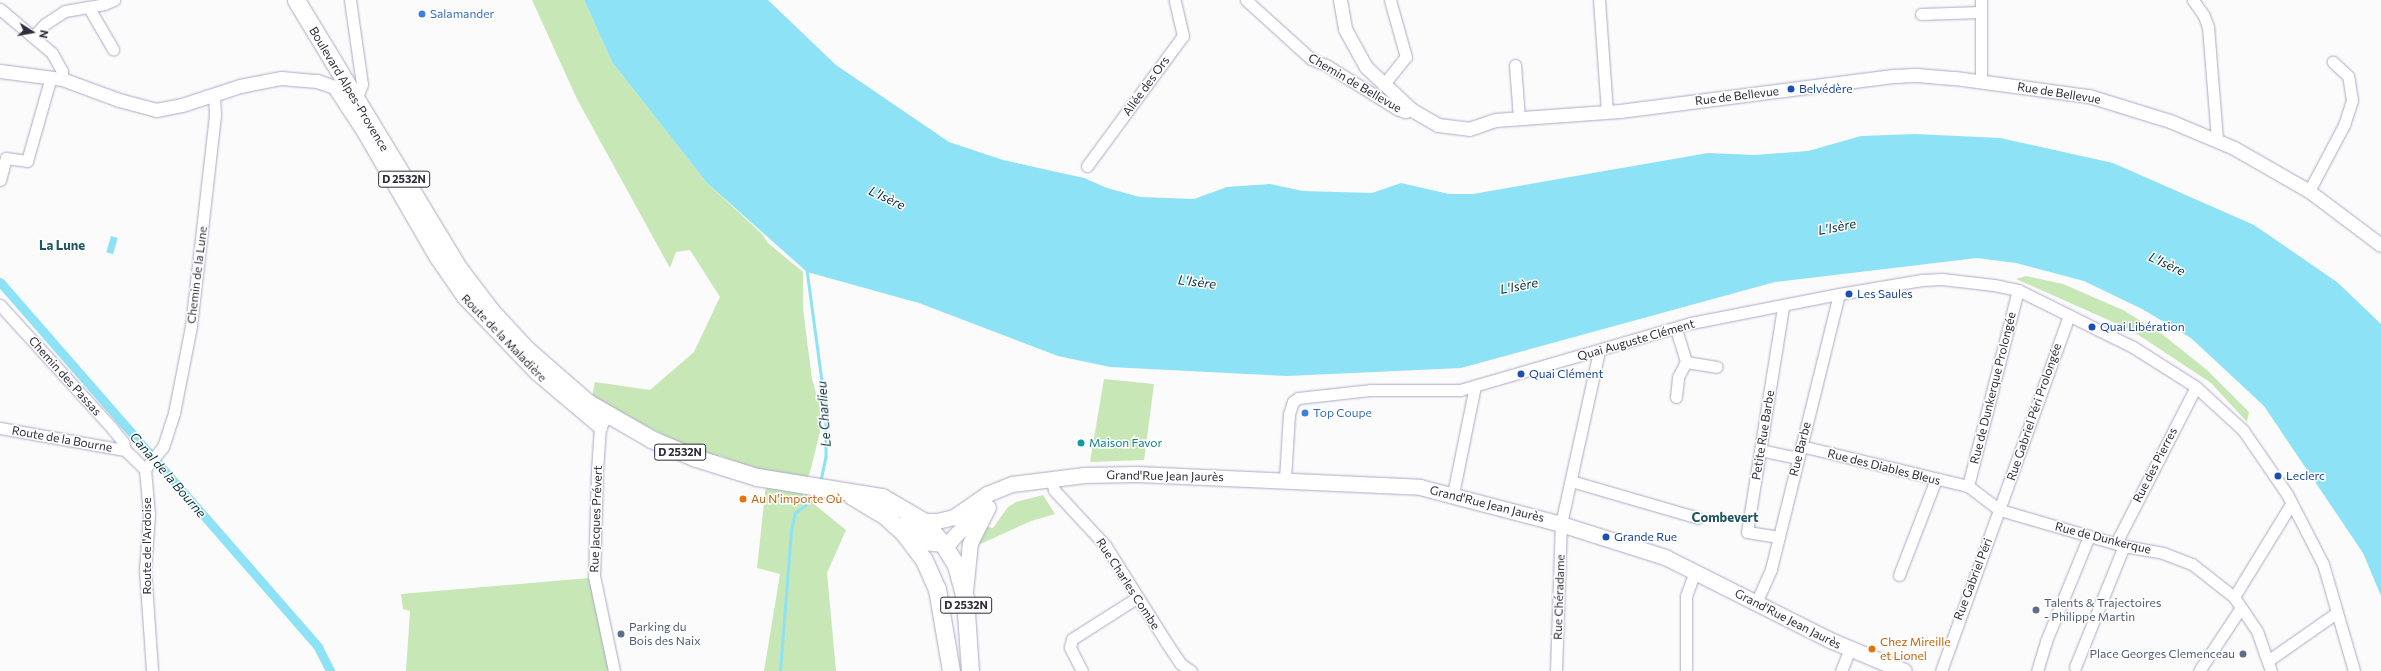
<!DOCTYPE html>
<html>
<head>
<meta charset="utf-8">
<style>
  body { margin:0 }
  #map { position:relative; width:2381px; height:671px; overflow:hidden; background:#fbfbfb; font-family:Commissioner,sans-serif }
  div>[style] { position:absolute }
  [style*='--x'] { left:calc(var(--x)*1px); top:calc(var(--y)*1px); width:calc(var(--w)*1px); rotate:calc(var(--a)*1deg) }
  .green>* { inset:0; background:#c7e7b6 }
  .water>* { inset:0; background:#8ee2f6; transform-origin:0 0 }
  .stream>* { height:2.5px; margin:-1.25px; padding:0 1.25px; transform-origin:1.25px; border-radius:1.25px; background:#8ee2f6 }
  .canal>* { height:9px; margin:-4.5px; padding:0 4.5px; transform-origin:4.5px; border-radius:4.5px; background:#8ee2f6 }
  .roads { filter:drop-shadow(0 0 1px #aea8c7) drop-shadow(0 0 1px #aea8c7) }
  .minor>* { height:11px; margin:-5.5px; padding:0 5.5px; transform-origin:5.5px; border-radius:5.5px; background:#fff }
  .tertiary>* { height:13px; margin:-6.5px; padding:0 6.5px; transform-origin:6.5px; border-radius:6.5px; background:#fff }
  .secondary>* { height:15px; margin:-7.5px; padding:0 7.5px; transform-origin:7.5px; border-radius:7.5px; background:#fff }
  .primary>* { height:17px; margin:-8.5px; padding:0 8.5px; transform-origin:8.5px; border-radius:8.5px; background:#fff }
  .dots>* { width:11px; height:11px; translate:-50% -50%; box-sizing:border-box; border:2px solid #fff; border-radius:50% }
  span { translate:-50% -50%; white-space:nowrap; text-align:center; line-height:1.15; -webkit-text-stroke:3px #fff; paint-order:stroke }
  .shield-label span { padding:1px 3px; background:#fff; border:1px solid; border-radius:3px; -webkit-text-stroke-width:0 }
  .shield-label { font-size:11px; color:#2f2d39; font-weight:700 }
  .shop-label { font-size:12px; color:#366cbe }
  .left { translate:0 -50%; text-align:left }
  .street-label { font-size:12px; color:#2f2d39 }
  .transit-label { font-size:12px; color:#164399 }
  .culture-label { font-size:12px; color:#0d838f }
  .food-label { font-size:12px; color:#c56008 }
  .service-label { font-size:12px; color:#4e5e75 }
  .right { translate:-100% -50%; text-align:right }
  .water-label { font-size:13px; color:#09333c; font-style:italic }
  .neighbourhood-label { font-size:13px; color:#1e5661; font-weight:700 }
  .north { position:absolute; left:12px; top:12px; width:40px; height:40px; -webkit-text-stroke:3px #fff; paint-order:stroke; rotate:101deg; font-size:11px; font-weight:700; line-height:16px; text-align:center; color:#2f2d39 }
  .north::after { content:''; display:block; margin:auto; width:14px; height:18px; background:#2f2d39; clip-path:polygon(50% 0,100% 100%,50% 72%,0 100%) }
</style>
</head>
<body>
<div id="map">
  <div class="green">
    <i style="clip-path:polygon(532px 0,584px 0,612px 62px,707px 183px,762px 234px,768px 243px,803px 272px,803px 309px,812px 379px,820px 407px,820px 432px,810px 472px,801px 494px,821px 497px,814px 504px,846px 530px,827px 573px,836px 671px,764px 671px,780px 574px,757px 568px,767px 475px,719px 455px,717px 458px,677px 442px,592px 397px,595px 382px,650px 390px,694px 352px,720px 297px,690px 250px,676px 252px,670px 268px,577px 99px)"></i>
    <i style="clip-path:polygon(2026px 276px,2063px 284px,2123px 310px,2162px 334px,2207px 370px,2249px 412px,2247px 422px,2211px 383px,2131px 330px,2016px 279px)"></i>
    <i style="clip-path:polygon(1104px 379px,1154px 384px,1144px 460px,1090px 462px)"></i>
    <i style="clip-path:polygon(1043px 495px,1055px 514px,1031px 521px,978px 545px,983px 526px,993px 528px,1008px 507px,1016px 502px)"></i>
    <i style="clip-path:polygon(589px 578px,609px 671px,406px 671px,410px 611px,403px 609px,401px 594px)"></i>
  </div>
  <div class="water">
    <i style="clip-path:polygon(584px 0,768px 0,836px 65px,949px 142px,1003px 160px,1084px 178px,1107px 188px,1140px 197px,1194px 199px,1227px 187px,1270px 184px,1303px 191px,1372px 193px,1401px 183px,1449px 194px,1473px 194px,1708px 153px,1755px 155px,1808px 151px,1861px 136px,1915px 134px,2000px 138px,2113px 163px,2254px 225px,2337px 282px,2381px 324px,2381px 596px,2363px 553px,2264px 406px,2191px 338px,2142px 309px,2084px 281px,2016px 263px,1977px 258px,1775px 282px,1461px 368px,1287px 376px,1110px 367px,1058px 356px,919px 303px,807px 272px,707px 183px,612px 62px)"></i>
    <i style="left:111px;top:236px;width:7px;height:17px;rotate:16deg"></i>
  </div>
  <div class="stream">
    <i style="--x:807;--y:270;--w:142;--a:82.3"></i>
    <i style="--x:826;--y:411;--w:46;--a:90"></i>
    <i style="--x:826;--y:457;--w:25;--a:102"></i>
    <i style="--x:780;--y:671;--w:141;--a:-85.5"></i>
    <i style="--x:791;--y:530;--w:17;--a:-77"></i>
    <i style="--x:795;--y:513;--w:20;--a:-37"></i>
    <i style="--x:811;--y:501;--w:10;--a:-53"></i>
  </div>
  <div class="canal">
    <i style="--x:0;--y:282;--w:484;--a:48.9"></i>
    <i style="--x:318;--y:647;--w:27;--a:63"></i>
  </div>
  <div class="roads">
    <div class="minor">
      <i style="--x:350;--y:0;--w:85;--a:81.9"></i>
      <i style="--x:362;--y:84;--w:9;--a:111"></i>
      <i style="--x:359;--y:92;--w:7;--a:146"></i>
      <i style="--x:1246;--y:0;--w:88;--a:42.2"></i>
      <i style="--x:1311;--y:59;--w:16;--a:22"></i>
      <i style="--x:1326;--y:65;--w:84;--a:31.8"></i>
      <i style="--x:1397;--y:109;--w:9;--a:21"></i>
      <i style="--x:1405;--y:112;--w:7;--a:-16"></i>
      <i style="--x:1599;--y:0;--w:112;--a:85.9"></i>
      <i style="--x:2193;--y:0;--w:19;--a:55"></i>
      <i style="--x:2204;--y:16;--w:12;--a:70"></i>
      <i style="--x:2208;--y:27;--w:113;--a:85.4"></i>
      <i style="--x:89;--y:8;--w:48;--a:59.7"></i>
      <i style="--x:0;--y:9;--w:68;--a:40.2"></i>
      <i style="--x:52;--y:53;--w:21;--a:61"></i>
      <i style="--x:62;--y:71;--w:8;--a:90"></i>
      <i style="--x:1921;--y:14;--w:60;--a:-1.9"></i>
      <i style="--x:33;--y:37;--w:18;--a:-47"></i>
      <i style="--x:45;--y:24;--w:24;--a:-33"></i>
      <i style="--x:65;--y:11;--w:40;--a:-10"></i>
      <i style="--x:104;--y:4;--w:11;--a:-22"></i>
      <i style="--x:1515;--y:65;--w:53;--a:85.7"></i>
      <i style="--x:1981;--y:81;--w:81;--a:-90"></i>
      <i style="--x:1383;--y:85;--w:36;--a:-51"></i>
      <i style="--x:1406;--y:57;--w:59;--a:-105.7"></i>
      <i style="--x:1087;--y:166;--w:162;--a:-53.6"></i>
      <i style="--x:1183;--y:36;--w:37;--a:-103"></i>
      <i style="--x:0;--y:180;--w:23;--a:-75"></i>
      <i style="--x:6;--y:158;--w:21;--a:8"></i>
      <i style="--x:27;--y:161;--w:87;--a:-74.1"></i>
      <i style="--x:2309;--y:191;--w:75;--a:-62.1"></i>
      <i style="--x:2344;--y:125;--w:26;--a:-72"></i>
      <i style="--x:2352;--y:100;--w:24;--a:-99"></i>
      <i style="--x:2348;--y:76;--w:21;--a:-137"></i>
      <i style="--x:0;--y:305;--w:165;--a:47.7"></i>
      <i style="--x:111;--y:427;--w:19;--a:51"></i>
      <i style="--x:123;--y:442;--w:8;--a:76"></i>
      <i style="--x:1676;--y:329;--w:34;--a:73"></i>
      <i style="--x:1686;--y:362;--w:31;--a:9"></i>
      <i style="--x:1676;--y:397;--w:20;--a:-84"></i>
      <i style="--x:1678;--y:377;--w:17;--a:-62"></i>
      <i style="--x:604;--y:421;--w:7;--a:124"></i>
      <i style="--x:600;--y:427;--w:44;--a:93.9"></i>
      <i style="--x:597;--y:471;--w:105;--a:91.6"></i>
      <i style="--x:594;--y:576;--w:97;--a:78.1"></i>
      <i style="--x:0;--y:428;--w:127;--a:10"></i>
      <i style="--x:1801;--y:446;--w:172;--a:13.5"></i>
      <i style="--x:1968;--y:486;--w:40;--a:37"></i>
      <i style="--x:2000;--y:510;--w:129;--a:16.2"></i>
      <i style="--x:2124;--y:546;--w:40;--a:10"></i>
      <i style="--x:2163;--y:553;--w:31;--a:21"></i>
      <i style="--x:2192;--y:564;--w:53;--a:38.2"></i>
      <i style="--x:125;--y:450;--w:28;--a:44"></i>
      <i style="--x:1760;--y:450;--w:39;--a:12"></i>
      <i style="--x:145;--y:469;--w:28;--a:-51"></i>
      <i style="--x:163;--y:447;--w:36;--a:-72"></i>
      <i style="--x:174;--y:413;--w:89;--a:-78.9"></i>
      <i style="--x:191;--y:326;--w:213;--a:-83.5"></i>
      <i style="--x:215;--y:114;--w:19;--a:-93"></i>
      <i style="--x:145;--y:469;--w:46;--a:85"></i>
      <i style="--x:149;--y:515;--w:55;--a:94.2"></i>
      <i style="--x:145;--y:570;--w:101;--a:86"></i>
      <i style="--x:1052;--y:479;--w:11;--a:80"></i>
      <i style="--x:1054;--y:490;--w:75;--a:47.2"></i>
      <i style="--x:1105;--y:545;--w:115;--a:57.8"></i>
      <i style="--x:1166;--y:642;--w:27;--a:56"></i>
      <i style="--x:1181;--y:664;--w:12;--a:35"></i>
      <i style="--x:1285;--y:479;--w:65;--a:-86.5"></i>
      <i style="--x:1289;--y:414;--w:13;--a:-72"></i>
      <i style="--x:1293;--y:402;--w:6;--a:-39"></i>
      <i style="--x:1298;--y:398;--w:72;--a:-6.3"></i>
      <i style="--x:1370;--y:390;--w:90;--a:0"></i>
      <i style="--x:1460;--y:390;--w:241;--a:-16.2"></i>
      <i style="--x:1691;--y:323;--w:151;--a:-11.1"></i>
      <i style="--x:1839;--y:294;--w:84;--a:-9.6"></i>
      <i style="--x:1922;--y:280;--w:20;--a:-3"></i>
      <i style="--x:1942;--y:279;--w:52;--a:6.6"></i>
      <i style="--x:1994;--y:285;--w:25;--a:12"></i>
      <i style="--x:2018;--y:290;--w:128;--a:26.4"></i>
      <i style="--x:2133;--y:347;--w:75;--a:32.4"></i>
      <i style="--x:2196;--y:387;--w:64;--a:42.5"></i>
      <i style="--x:2243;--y:430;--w:78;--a:55.5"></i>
      <i style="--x:2287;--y:494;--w:79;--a:62.8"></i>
      <i style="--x:2323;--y:564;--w:111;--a:73.8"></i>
      <i style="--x:1571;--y:481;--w:132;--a:16.2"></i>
      <i style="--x:1968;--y:486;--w:202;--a:-75.7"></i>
      <i style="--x:1453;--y:494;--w:110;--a:-78.5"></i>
      <i style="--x:1779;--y:537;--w:32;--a:-171"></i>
      <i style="--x:1747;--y:532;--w:229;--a:-80.9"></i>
      <i style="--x:2116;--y:543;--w:175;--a:-62.9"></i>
      <i style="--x:1899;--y:575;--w:103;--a:-68.9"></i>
      <i style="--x:1756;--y:603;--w:37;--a:-66"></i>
      <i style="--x:1771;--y:569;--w:283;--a:-76.1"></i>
      <i style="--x:2269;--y:660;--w:82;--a:-35"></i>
      <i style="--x:2075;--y:667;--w:131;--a:-68"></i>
      <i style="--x:1082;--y:671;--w:27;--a:-117"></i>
      <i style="--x:1070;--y:647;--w:8;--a:-76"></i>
      <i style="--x:1072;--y:639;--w:78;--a:-32.5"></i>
      <i style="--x:1556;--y:671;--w:147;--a:-88.1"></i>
      <i style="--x:1561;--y:524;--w:177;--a:-77.6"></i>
      <i style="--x:1686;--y:671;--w:75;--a:-90"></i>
      <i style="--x:1686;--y:596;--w:27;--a:-70"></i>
      <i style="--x:1841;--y:671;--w:24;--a:-68"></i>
      <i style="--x:1941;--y:671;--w:378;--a:-70.2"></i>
      <i style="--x:2037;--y:671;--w:31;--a:-73"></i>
      <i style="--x:2046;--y:641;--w:113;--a:-67.7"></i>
      <i style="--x:2199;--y:671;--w:74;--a:-56.5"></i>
      <i style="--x:2271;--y:671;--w:42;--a:-109.3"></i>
      <i style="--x:2257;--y:631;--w:41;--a:-124.1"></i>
      <i style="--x:2234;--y:597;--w:109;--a:-58.5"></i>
    </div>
    <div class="tertiary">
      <i style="--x:1340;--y:0;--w:29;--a:80"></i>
      <i style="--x:1345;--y:29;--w:43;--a:61.1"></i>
      <i style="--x:1366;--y:67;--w:63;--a:43.1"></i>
      <i style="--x:1412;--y:110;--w:30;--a:30"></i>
      <i style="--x:1438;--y:125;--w:31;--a:7"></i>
      <i style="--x:1469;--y:129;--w:28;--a:-19"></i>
      <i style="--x:1495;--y:120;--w:125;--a:-4.1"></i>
      <i style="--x:1620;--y:111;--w:277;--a:-7.3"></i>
      <i style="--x:1895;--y:76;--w:22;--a:-3"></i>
      <i style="--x:1917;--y:75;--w:38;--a:5"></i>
      <i style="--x:1955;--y:78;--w:135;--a:7.7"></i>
      <i style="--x:2089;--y:96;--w:85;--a:17.2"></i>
      <i style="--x:2170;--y:121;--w:69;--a:22.9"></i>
      <i style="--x:2234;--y:148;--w:86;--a:29.8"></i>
      <i style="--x:2309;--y:191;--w:90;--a:36.9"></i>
      <i style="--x:0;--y:71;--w:63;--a:7.4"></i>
      <i style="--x:62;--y:79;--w:61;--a:20.2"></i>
      <i style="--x:119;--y:100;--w:38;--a:15"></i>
      <i style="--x:156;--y:110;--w:26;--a:-11"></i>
      <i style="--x:182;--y:105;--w:61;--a:-18.1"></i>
      <i style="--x:240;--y:86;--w:42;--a:-11"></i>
      <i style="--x:281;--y:78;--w:36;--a:5"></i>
      <i style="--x:317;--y:81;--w:18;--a:19"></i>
      <i style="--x:334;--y:87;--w:55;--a:56.9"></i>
      <i style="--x:364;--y:133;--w:142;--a:60"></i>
      <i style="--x:435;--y:256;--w:51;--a:55.4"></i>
      <i style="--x:464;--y:298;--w:104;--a:46.2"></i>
      <i style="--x:536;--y:373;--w:84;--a:40.2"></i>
    </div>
    <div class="secondary">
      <i style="--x:923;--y:521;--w:14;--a:0"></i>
      <i style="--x:937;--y:521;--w:17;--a:-13"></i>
      <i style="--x:954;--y:517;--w:40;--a:-34.9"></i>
      <i style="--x:987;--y:494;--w:27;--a:-22"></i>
      <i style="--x:1012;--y:484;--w:73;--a:-7.1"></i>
      <i style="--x:1084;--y:475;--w:53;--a:-1.1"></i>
      <i style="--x:1137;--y:474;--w:283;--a:2.6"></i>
      <i style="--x:1420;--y:487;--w:146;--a:14.7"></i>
      <i style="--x:1561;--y:524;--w:109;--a:17.6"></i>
      <i style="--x:1665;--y:557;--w:185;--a:26.7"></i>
      <i style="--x:1830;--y:640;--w:80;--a:22.7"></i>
      <i style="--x:904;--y:524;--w:27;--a:42"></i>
      <i style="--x:924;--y:542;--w:19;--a:6"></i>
      <i style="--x:943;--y:544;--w:8;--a:-23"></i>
      <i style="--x:950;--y:541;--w:34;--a:-47"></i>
      <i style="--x:973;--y:516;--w:16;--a:-38"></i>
      <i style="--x:965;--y:591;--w:48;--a:-84.1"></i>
      <i style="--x:970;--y:543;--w:40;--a:-63.4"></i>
    </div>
    <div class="primary">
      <i style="--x:296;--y:0;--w:315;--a:58.8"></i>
      <i style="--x:459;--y:269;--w:54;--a:52.5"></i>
      <i style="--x:492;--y:312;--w:50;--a:47.4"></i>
      <i style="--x:526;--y:349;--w:81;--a:41"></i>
      <i style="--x:587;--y:402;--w:74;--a:30"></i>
      <i style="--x:651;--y:439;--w:49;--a:22.9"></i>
      <i style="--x:696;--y:458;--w:64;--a:17.3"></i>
      <i style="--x:757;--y:477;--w:127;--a:9.1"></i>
      <i style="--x:882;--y:497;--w:48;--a:30.3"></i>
      <i style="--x:923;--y:521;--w:30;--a:49"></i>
      <i style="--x:943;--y:544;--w:25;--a:58"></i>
      <i style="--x:956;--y:565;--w:34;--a:75"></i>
      <i style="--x:965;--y:598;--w:73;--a:86.1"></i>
      <i style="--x:852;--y:496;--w:37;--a:31"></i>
      <i style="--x:884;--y:515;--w:25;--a:42"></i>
      <i style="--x:903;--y:532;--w:35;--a:53"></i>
      <i style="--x:924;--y:560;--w:32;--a:66"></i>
      <i style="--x:937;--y:589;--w:83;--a:80.3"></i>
    </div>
  </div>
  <div class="dots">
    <i style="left:422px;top:14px;background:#3f7fe0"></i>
    <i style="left:1791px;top:89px;background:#1a4fb4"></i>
    <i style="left:1849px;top:294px;background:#1a4fb4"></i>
    <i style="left:2092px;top:327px;background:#1a4fb4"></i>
    <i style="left:1521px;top:374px;background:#1a4fb4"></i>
    <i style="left:1305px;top:413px;background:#3f7fe0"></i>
    <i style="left:1081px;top:443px;background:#0f9aa8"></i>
    <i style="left:2278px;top:476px;background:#1a4fb4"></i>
    <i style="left:743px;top:499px;background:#e8710a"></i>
    <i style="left:1606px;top:537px;background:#1a4fb4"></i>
    <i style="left:2036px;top:610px;background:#5c6f8a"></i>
    <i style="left:621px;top:634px;background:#5c6f8a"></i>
    <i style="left:1872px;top:649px;background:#e8710a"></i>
    <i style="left:2243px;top:654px;background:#5c6f8a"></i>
  </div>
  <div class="shield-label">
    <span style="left:404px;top:179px">D 2532N</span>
    <span style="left:680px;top:452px">D 2532N</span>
    <span style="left:966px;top:605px">D 2532N</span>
  </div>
  <div class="shop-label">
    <span class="left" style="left:430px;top:14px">Salamander</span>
    <span class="left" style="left:1313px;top:413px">Top Coupe</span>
  </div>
  <div class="street-label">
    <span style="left:1355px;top:83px;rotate:30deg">Chemin de Bellevue</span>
    <span style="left:1146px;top:86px;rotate:-54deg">Allée des Ors</span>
    <span style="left:349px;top:89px;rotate:59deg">Boulevard Alpes-Provence</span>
    <span style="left:2059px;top:93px;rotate:9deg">Rue de Bellevue</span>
    <span style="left:1737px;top:96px;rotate:-7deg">Rue de Bellevue</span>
    <span style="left:197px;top:275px;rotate:-83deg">Chemin de la Lune</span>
    <span style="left:504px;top:338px;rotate:46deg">Route de la Maladière</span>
    <span style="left:1636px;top:340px;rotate:-16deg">Quai Auguste Clément</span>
    <span style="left:65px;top:376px;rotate:48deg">Chemin des Passas</span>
    <span style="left:1993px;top:388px;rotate:-76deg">Rue de Dunkerque Prolongée</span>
    <span style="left:2034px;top:412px;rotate:-71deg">Rue Gabriel Péri Prolongée</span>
    <span style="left:1763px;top:435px;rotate:-81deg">Petite Rue Barbe</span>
    <span style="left:62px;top:439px;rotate:10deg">Route de la Bourne</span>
    <span style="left:1800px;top:449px;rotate:-76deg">Rue Barbe</span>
    <span style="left:2155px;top:465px;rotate:-63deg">Rue des Pierres</span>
    <span style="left:1884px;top:467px;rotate:14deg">Rue des Diables Bleus</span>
    <span style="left:1165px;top:476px;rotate:1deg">Grand'Rue Jean Jaurès</span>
    <span style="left:1487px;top:504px;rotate:14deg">Grand'Rue Jean Jaurès</span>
    <span style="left:596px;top:519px;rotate:-88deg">Rue Jacques Prévert</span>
    <span style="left:2103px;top:538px;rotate:14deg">Rue de Dunkerque</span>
    <span style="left:147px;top:546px;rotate:-90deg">Route de l'Ardoise</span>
    <span style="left:1973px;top:579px;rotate:-69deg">Rue Gabriel Péri</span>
    <span style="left:1128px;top:584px;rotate:57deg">Rue Charles Combe</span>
    <span style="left:1559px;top:597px;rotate:-88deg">Rue Chéradame</span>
    <span style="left:1788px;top:619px;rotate:27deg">Grand'Rue Jean Jaurès</span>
  </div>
  <div class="transit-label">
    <span class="left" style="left:1799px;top:89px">Belvédère</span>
    <span class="left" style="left:1857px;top:294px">Les Saules</span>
    <span class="left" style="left:2100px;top:327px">Quai Libération</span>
    <span class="left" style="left:1529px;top:374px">Quai Clément</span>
    <span class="left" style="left:2286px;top:476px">Leclerc</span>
    <span class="left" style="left:1614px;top:537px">Grande Rue</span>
  </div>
  <div class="culture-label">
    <span class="left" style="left:1089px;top:443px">Maison Favor</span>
  </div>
  <div class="food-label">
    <span class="left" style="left:751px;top:499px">Au N'importe Où</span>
    <span class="left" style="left:1880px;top:649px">Chez Mireille<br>et Lionel</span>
  </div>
  <div class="service-label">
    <span class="left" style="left:2044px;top:610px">Talents &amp; Trajectoires<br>- Philippe Martin</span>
    <span class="left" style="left:629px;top:634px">Parking du<br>Bois des Naix</span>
    <span class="right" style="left:2235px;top:654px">Place Georges Clemenceau</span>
  </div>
  <div class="water-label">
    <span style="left:887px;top:198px;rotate:25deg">L'Isère</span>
    <span style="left:1837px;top:227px;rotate:-11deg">L'Isère</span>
    <span style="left:2167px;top:264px;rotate:25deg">L'Isère</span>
    <span style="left:1197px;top:282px;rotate:7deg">L'Isère</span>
    <span style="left:1519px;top:286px;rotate:-11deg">L'Isère</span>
    <span style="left:824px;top:414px;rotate:-94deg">Le Charlieu</span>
    <span style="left:168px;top:475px;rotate:49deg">Canal de la Bourne</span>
  </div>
  <div class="neighbourhood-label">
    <span style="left:62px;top:245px">La Lune</span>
    <span style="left:1725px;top:517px">Combevert</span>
  </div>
  <div class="north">N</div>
</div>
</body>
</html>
